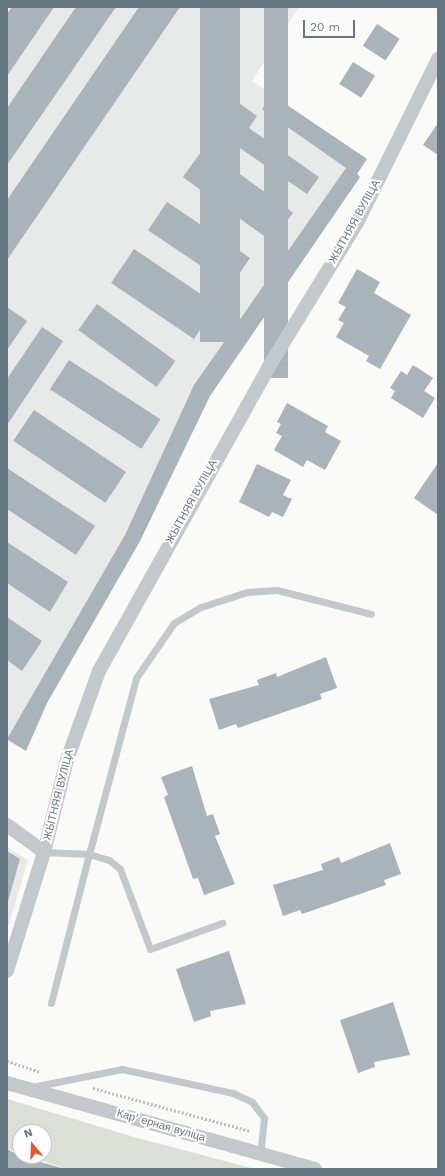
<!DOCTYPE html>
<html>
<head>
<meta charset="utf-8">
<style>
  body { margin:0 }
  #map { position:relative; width:445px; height:1176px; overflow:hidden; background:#fafaf8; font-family:"Work Sans",sans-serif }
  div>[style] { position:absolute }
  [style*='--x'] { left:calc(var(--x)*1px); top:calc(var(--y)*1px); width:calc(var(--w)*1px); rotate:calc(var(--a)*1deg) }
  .built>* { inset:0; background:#e8e9e9 }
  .green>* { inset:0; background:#dadfd7 }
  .building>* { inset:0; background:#aab3b9; transform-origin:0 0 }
  .path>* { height:2.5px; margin-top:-1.25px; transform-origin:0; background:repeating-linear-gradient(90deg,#bbbfc2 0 2px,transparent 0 4px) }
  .lane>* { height:7px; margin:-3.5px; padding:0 3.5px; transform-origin:3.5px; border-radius:3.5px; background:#c3c8cc }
  .street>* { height:14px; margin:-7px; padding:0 7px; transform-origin:7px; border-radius:7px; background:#c3c8cc }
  span { translate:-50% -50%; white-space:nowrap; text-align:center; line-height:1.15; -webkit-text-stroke:4px #fff; paint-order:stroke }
  .street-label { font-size:11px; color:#657683 }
  .frame { position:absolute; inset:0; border:8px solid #657683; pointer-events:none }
  .north { position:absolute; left:12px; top:1124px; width:40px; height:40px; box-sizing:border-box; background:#fff; border:1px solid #c1c8cd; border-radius:50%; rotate:341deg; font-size:11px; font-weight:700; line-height:16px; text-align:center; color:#657683 }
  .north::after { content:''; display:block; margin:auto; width:14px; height:18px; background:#e4572e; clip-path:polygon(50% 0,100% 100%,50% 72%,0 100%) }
  .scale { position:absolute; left:303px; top:20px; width:52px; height:18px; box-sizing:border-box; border:2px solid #657683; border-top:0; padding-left:5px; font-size:12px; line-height:14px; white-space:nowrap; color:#657683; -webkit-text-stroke:3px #fff; paint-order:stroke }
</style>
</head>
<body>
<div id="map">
  <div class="built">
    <i style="clip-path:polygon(7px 7px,299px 7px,252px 81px,367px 159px,357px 173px,360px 177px,210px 396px,140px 541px,47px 703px,26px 751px,7px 741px)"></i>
    <i style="clip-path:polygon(7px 847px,28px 860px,7px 931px)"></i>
  </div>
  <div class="green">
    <i style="clip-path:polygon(7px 1099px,134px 1137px,255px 1169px,66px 1169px,28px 1156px,44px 1156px,44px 1132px,20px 1132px,20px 1153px,7px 1149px)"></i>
  </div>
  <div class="building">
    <i style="clip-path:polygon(12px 7px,54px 7px,7px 76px,7px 14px)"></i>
    <i style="clip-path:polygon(76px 7px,116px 7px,7px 165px,7px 108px)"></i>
    <i style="clip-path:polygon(139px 7px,180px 7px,7px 260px,7px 200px)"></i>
    <i style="left:200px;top:7px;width:40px;height:335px"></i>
    <i style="left:264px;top:7px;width:24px;height:371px"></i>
    <i style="left:377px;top:24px;width:27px;height:26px;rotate:33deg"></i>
    <i style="left:353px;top:62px;width:26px;height:26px;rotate:32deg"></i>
    <i style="clip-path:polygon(272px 95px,367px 159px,357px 174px,360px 177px,210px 396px,140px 541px,47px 703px,26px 751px,7px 739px,125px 535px,194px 385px,346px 168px,262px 109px)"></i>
    <i style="clip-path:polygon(236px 101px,257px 116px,249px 128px,319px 177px,307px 194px,215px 131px)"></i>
    <i style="clip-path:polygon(438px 123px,438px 155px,423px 145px)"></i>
    <i style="left:204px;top:148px;width:110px;height:36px;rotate:36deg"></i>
    <i style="left:167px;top:202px;width:100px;height:34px;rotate:34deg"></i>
    <i style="left:134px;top:249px;width:100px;height:41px;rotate:34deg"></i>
    <i style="clip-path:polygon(357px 269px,380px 282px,374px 293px,411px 315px,380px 369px,366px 361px,369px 356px,336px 337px,344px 323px,338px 320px,346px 307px,338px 303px)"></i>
    <i style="left:97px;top:304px;width:97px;height:32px;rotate:36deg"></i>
    <i style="clip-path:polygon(7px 307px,27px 321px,7px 350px)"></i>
    <i style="clip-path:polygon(42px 327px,63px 341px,7px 425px,7px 379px)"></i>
    <i style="left:69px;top:360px;width:109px;height:35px;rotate:33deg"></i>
    <i style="clip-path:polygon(413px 365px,433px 378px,424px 391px,435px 398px,423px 418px,391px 398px,395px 391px,390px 388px,401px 371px,407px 375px)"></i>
    <i style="clip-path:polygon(287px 403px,328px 426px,325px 432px,341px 441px,325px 470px,307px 460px,303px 467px,274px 450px,282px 436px,276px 433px,281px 424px,277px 422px)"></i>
    <i style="left:34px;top:410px;width:111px;height:37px;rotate:34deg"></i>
    <i style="clip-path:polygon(438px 463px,438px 515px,414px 498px)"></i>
    <i style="clip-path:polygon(257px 464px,291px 480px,283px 495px,292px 499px,283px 517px,272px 512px,269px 517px,239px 502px)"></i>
    <i style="clip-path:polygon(7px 468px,95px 526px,76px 555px,7px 509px)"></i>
    <i style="clip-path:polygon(7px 542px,68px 582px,50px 612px,7px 583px)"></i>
    <i style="clip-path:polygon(7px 617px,42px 641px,22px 671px,7px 660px)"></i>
    <i style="clip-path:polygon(326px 657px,337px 688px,320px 694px,322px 699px,238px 728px,236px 724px,219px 730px,209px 699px,259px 685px,257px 680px,276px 673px,277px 677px)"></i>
    <i style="clip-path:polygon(192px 766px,207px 816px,213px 814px,220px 834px,215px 836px,235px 884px,204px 895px,198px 878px,193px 879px,164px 797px,168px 795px,161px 777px)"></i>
    <i style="clip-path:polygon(390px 843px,401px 874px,384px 880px,386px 885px,302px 914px,300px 910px,283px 916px,273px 885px,323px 870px,321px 864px,339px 857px,341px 863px)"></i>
    <i style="clip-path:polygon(7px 851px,20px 859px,7px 905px)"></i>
    <i style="clip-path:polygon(229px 951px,246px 1004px,210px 1011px,211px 1016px,194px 1022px,176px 969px)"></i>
    <i style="clip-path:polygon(393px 1002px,410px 1055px,374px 1062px,375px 1067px,358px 1073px,340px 1020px)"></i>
    <i style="clip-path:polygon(7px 1149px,20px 1156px,65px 1169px,7px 1169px)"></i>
  </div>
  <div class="path">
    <i style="--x:7;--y:1061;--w:36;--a:18"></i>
    <i style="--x:93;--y:1088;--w:163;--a:15.3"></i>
  </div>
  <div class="lane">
    <i style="--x:44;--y:852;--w:45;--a:2.5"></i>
    <i style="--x:89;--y:854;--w:182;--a:-75"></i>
    <i style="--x:136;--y:678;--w:67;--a:-55.4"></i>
    <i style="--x:174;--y:623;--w:31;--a:-31"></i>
    <i style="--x:201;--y:607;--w:48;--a:-18.1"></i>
    <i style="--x:247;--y:592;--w:30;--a:-4"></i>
    <i style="--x:277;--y:590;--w:97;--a:14.3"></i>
    <i style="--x:51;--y:1003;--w:154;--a:-75.7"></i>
    <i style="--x:89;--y:854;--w:21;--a:17"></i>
    <i style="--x:109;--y:860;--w:14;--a:39"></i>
    <i style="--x:120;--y:869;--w:85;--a:69.4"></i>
    <i style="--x:150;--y:949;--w:77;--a:-19.9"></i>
    <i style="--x:32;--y:1087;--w:92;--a:-11.3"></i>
    <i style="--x:122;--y:1069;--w:114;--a:12.2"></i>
    <i style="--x:233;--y:1093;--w:21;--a:25"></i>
    <i style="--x:252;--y:1102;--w:20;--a:53"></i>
    <i style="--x:264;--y:1118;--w:36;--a:96"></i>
  </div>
  <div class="street">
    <i style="--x:7;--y:825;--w:46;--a:36.1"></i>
    <i style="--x:7;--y:971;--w:125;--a:-72.7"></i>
    <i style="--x:44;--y:852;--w:95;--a:-76"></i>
    <i style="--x:67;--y:760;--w:95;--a:-70.2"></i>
    <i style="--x:99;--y:671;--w:347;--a:-60.8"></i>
    <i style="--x:268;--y:368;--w:172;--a:-58.5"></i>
    <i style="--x:358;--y:221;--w:181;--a:-63.7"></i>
    <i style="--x:7;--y:1083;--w:320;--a:15.6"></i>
  </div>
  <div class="street-label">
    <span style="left:355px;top:222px;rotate:-61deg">ЖЫТНЯЯ ВУЛІЦА</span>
    <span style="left:192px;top:502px;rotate:-61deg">ЖЫТНЯЯ ВУЛІЦА</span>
    <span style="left:59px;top:795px;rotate:-76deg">ЖЫТНЯЯ ВУЛІЦА</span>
    <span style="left:161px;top:1126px;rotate:16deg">Карʼерная вуліца</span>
  </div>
  <div class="frame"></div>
  <div class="north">N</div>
  <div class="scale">20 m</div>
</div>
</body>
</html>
